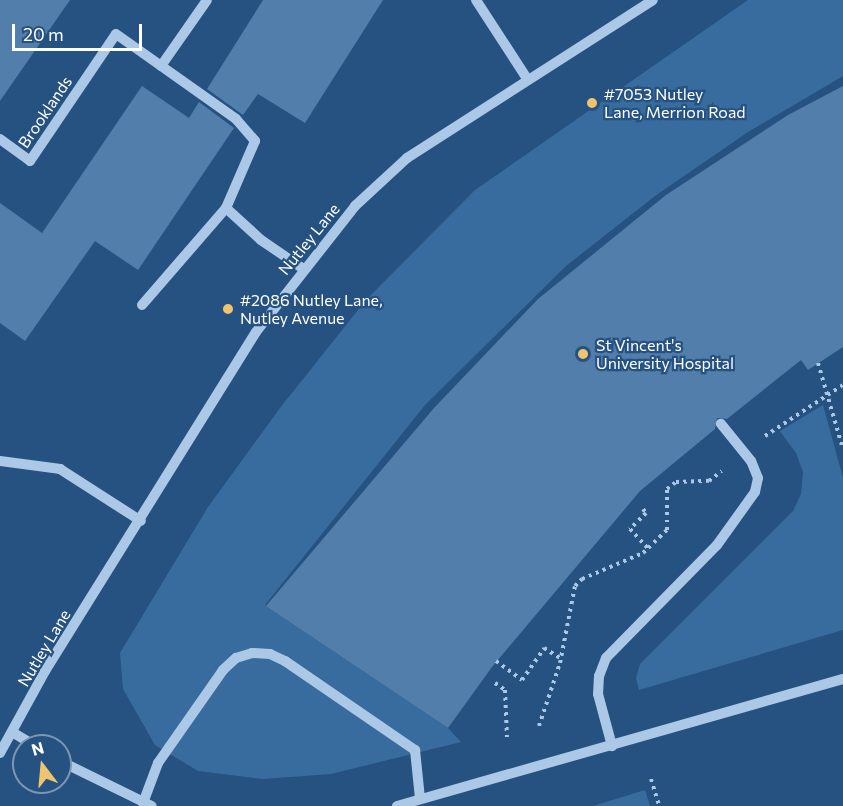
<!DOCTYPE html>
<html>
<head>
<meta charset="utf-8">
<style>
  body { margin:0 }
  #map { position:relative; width:843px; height:806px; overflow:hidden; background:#255280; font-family:Commissioner,sans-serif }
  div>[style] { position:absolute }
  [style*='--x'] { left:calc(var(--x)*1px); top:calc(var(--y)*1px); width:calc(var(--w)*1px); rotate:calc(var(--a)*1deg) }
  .green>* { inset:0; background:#396c9e }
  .building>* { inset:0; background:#517eab }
  .path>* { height:4px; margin-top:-2px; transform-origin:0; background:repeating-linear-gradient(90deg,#abc9e6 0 3px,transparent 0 7.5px) }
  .minor>* { height:10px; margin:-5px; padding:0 5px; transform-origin:5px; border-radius:5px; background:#abc9e6 }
  .minor-bridge>* { height:10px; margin:-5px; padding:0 5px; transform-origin:5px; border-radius:5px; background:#abc9e6 }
  .dots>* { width:16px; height:16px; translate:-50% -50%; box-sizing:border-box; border:3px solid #255280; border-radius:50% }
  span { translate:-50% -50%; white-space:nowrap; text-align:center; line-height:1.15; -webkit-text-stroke:4.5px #255280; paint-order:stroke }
  .poi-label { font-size:16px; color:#fff }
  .left { translate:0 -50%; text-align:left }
  .street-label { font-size:16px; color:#fff }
  .north { position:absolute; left:12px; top:734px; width:60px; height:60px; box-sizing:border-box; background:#255280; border:2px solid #7c97b3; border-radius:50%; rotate:344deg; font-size:16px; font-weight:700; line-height:24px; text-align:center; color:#fff }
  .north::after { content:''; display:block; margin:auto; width:21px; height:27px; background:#f0c46f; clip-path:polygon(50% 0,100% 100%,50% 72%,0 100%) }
  .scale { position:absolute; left:12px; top:24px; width:130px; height:27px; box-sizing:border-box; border:3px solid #fff; border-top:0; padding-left:8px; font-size:18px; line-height:21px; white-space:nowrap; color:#fff; -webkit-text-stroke:4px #255280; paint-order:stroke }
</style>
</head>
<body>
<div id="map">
  <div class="green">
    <i style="clip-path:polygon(748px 0,843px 0,843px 76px,748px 132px,655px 196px,566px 266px,425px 405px,265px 605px,448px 728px,461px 742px,331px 774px,263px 779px,198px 771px,155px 745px,123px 689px,120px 653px,208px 507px,280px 408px,366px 300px,475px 190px)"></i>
    <i style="clip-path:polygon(823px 405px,843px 478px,843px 630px,639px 690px,636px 678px,640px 664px,793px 511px,801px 494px,803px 472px,796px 453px,780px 431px)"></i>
    <i style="clip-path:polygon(645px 790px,650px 806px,593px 806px)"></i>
  </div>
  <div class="building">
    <i style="clip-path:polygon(0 0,70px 0,0 101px)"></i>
    <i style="clip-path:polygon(263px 0,383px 0,305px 123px,258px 94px,243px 115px,207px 89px)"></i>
    <i style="clip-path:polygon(142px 86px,189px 118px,199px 102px,234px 128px,138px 270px,95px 241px,25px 341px,0 323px,0 203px,42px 233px)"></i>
    <i style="clip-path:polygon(843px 86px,843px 347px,808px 370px,801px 360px,727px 419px,717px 418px,715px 429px,640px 491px,492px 667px,448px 728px,266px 606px,434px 408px,538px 299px,666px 195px,788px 115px)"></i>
  </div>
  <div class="path">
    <i style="--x:818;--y:363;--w:90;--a:73.8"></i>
    <i style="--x:765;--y:436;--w:93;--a:-33.2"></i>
    <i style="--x:643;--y:509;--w:5;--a:53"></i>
    <i style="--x:646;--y:513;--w:23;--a:135"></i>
    <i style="--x:630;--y:529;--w:26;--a:47"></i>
    <i style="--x:496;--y:661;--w:32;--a:36"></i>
    <i style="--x:522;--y:680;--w:39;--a:-55"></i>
    <i style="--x:544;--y:648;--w:19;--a:32"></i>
    <i style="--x:495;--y:683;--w:12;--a:35"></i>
    <i style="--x:505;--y:690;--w:47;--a:87.6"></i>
    <i style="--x:539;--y:726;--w:66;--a:-71.6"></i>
    <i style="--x:560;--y:663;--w:78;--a:-79"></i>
    <i style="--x:575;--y:586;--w:10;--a:-45"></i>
    <i style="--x:582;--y:579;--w:66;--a:-23.1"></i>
    <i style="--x:643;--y:553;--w:33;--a:-44"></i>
    <i style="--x:667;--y:530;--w:41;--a:-90"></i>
    <i style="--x:667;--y:489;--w:11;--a:-38"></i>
    <i style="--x:676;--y:482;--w:33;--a:-2"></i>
    <i style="--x:709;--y:481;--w:16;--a:-38"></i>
    <i style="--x:651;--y:779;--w:28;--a:73"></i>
  </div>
  <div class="minor">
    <i style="--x:476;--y:0;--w:95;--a:57"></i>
    <i style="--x:161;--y:66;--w:80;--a:-55.1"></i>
    <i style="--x:0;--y:139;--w:37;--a:36"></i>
    <i style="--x:30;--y:161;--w:153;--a:-55.9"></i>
    <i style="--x:116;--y:34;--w:147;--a:35.3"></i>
    <i style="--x:236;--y:119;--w:29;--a:49"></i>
    <i style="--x:255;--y:141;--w:73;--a:113.4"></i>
    <i style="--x:226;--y:208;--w:47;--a:42.4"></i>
    <i style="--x:261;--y:240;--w:50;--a:34.3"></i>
    <i style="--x:142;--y:305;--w:128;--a:-49.1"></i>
    <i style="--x:0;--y:461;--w:61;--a:7.6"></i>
    <i style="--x:60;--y:469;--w:96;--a:32.7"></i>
    <i style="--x:606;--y:658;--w:19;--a:111"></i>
    <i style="--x:599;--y:676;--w:18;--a:93"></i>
    <i style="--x:598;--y:694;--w:54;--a:74.9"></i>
    <i style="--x:12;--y:732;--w:27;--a:31"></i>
    <i style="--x:0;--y:753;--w:94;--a:-61.2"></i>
    <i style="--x:45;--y:671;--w:399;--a:-58.1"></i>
    <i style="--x:256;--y:332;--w:160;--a:-51.8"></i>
    <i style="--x:355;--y:206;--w:71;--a:-42.7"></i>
    <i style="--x:407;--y:158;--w:292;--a:-32.7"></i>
    <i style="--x:60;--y:761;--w:102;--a:26.1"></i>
    <i style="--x:143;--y:803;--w:43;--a:-69.4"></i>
    <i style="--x:158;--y:763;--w:113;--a:-55"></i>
    <i style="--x:223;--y:670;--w:18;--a:-43"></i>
    <i style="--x:236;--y:658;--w:17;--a:-17"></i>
    <i style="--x:252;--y:653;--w:18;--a:3"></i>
    <i style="--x:270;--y:654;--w:17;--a:25"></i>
    <i style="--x:285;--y:661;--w:158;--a:34.4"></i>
    <i style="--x:415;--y:750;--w:48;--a:84.1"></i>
    <i style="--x:397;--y:806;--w:464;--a:-15.9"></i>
  </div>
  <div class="minor-bridge">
    <i style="--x:606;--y:658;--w:158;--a:-45.5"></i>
    <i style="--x:717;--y:545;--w:65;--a:-54.4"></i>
    <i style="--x:755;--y:492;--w:14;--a:-78"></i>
    <i style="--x:758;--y:478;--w:18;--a:-112"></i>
    <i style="--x:751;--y:461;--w:48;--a:-129"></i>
  </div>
  <div class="dots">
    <i style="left:592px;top:103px;background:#f0c46f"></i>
    <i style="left:228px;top:309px;background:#f0c46f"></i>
    <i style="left:583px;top:354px;background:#f0c46f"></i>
  </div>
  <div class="poi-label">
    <span class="left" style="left:604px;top:103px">#7053 Nutley<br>Lane, Merrion Road</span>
    <span class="left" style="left:240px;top:309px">#2086 Nutley Lane,<br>Nutley Avenue</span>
    <span class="left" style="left:596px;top:354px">St Vincent's<br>University Hospital</span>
  </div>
  <div class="street-label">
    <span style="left:45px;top:112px;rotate:-56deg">Brooklands</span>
    <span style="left:309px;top:239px;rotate:-51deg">Nutley Lane</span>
    <span style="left:44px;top:648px;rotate:-59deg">Nutley Lane</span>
  </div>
  <div class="north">N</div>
  <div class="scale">20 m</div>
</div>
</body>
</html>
